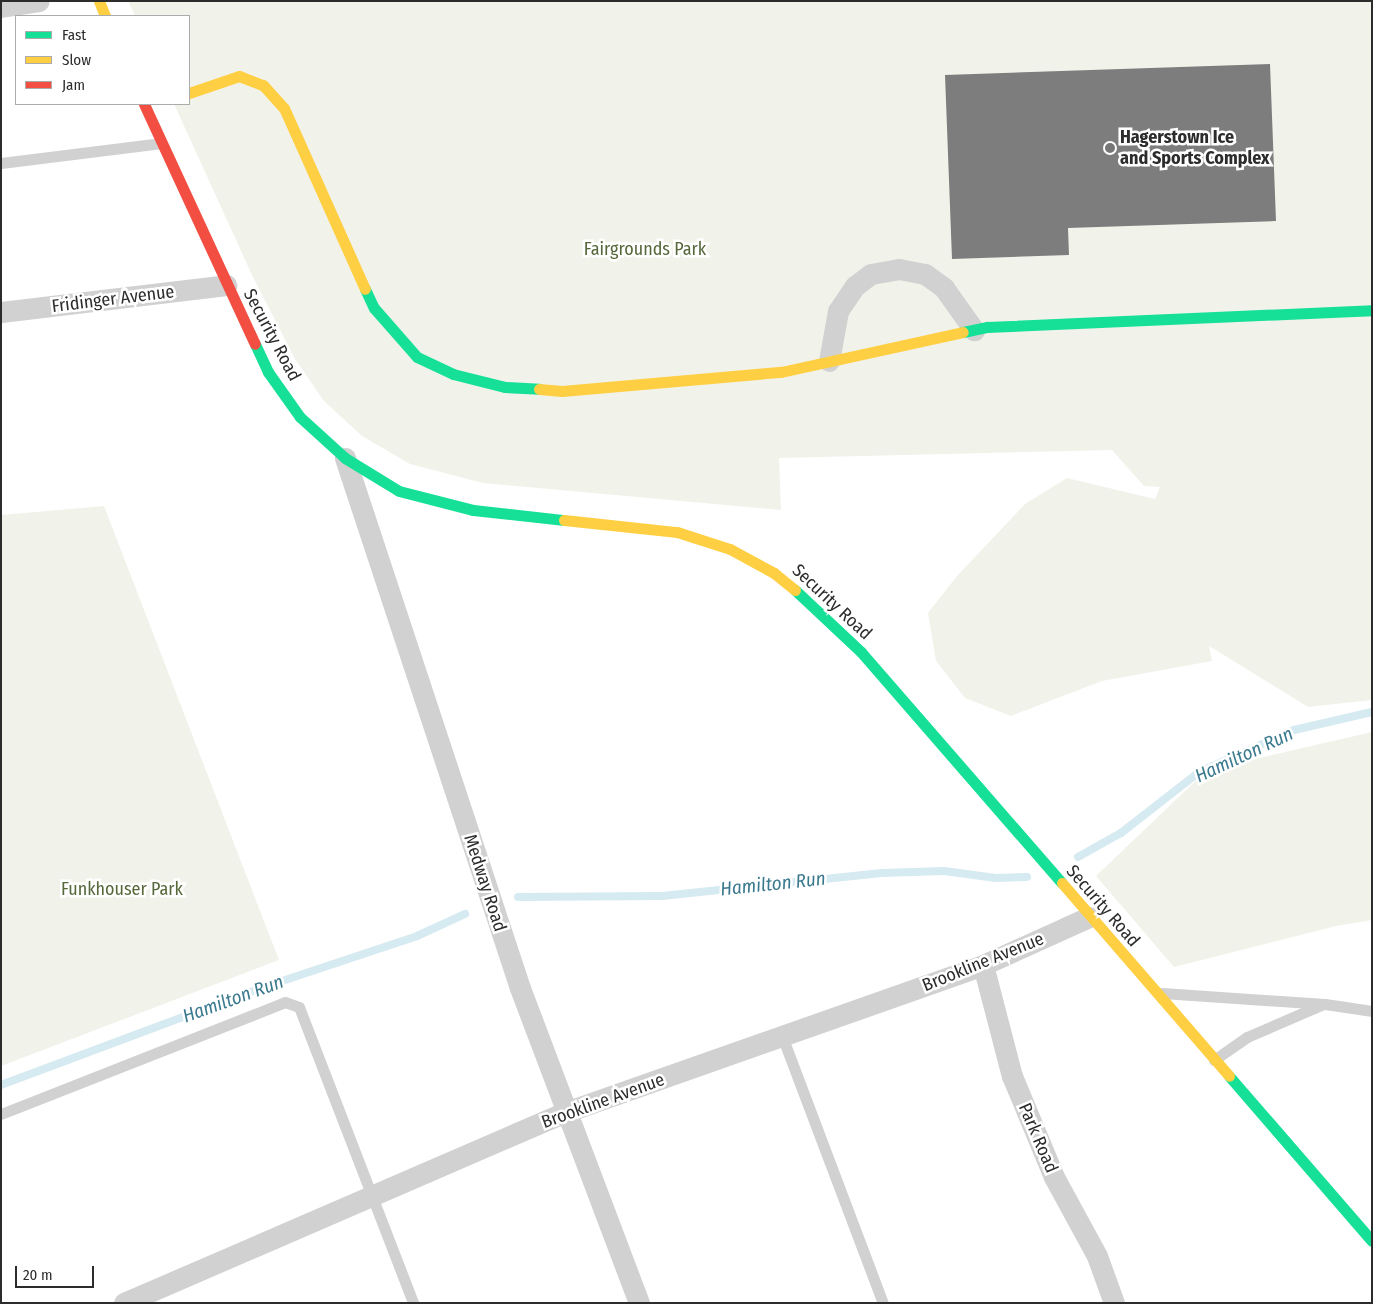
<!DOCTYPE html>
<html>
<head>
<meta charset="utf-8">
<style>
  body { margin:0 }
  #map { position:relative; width:1373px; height:1304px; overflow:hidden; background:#fff; font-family:"Fira Sans Condensed",sans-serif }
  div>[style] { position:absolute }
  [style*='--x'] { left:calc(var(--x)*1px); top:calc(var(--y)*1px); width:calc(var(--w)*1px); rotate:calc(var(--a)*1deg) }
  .green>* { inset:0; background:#f1f3ea }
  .stream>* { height:8px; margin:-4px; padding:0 4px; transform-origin:4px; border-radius:4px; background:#d6eaf1 }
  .building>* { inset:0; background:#7d7d7d }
  .lane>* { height:11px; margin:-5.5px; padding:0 5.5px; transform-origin:5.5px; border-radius:5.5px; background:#d1d1d1 }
  .street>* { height:21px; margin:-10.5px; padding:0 10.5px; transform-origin:10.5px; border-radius:10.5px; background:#d1d1d1 }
  .fast>* { height:11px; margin:-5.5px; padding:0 5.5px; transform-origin:5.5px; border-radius:5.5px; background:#16e098 }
  .slow>* { height:11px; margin:-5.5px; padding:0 5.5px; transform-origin:5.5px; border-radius:5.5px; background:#ffcf43 }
  .jam>* { height:11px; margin:-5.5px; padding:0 5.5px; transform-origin:5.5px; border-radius:5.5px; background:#f24e42 }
  .dots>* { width:14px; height:14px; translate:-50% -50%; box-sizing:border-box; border:2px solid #fff; border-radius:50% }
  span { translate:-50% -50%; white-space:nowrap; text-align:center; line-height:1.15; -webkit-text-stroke:5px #fff; paint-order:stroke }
  .poi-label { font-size:18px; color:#2c2c2c; font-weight:700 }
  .left { translate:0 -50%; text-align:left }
  .park-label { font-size:18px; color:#56673a }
  .street-label { font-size:18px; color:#2c2c2c }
  .water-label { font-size:19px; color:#3a798e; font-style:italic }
  .frame { position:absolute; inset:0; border:2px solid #2c2c2c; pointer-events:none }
  .legend { position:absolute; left:15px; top:15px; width:175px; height:90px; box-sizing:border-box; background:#fff; border:1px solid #ababab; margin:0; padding:6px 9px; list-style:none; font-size:15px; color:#2c2c2c }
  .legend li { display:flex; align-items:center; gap:10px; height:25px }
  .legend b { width:25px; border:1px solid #ababab }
  .scale { position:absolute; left:15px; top:1266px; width:79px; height:22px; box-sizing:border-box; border:2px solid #2c2c2c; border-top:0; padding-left:6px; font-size:15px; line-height:18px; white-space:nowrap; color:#2c2c2c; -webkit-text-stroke:4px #fff; paint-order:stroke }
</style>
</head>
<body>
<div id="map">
  <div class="green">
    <i style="clip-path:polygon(128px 1px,1372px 1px,1372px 700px,1308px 707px,1209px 646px,1212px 661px,1102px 681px,1011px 716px,965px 698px,936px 661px,928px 613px,957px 576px,1025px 504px,1067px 478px,1155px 499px,1160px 487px,1144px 486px,1112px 450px,779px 458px,781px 510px,483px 483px,410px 464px,362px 436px,324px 401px,295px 359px,252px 275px,174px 104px,189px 104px,189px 16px,135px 16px)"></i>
    <i style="clip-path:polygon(104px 506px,279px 960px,1px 1066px,1px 515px)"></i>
    <i style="clip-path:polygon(1372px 732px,1372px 920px,1336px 926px,1174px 967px,1096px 876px,1207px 770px)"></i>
  </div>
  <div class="stream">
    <i style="--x:1078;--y:857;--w:49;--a:-29.2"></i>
    <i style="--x:1121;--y:833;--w:99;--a:-38"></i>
    <i style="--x:1199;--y:772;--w:104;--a:-23.9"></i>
    <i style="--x:1294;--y:730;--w:80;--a:-13"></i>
    <i style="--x:518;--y:897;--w:144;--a:-0.4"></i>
    <i style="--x:662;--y:896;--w:221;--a:-6"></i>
    <i style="--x:882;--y:873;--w:62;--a:-1.8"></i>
    <i style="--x:944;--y:871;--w:52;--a:7.7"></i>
    <i style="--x:996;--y:878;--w:31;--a:-2"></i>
    <i style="--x:1;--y:1085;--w:274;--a:-20.5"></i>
    <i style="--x:258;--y:989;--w:168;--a:-18.4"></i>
    <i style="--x:417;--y:936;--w:53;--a:-24.6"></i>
  </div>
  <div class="building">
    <i style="clip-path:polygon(1270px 64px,1276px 221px,1068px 228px,1069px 255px,952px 259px,945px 75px)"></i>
  </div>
  <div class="lane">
    <i style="--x:1;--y:163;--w:162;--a:-7.1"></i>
    <i style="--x:1162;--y:993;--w:163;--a:3.9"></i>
    <i style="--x:1325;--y:1004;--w:48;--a:8.5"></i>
    <i style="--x:782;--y:1036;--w:285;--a:69.3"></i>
    <i style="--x:1214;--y:1060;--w:40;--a:-34.9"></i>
    <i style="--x:1247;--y:1037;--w:81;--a:-23.4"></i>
    <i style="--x:1;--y:1114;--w:305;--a:-21.5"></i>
    <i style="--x:285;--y:1002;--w:15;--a:20"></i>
    <i style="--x:299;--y:1007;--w:317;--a:68.9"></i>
  </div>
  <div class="street">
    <i style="--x:1;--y:7;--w:38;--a:-9"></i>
    <i style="--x:1;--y:312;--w:227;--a:-6.8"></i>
    <i style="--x:829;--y:361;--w:51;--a:-79.8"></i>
    <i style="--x:838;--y:311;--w:30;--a:-56"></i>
    <i style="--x:855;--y:286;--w:20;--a:-37"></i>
    <i style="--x:871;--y:274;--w:28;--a:-10"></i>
    <i style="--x:899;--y:269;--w:26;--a:11"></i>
    <i style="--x:925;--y:274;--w:24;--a:36"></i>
    <i style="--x:944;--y:288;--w:52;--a:54.5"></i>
    <i style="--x:345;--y:458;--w:558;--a:71.73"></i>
    <i style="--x:520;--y:988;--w:337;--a:69.3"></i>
    <i style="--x:983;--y:965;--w:115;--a:75.4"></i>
    <i style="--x:1012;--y:1076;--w:109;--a:67.4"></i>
    <i style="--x:1054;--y:1177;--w:90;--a:61.4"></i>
    <i style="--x:1097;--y:1256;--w:50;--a:70.1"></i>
    <i style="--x:124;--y:1303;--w:482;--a:-23.4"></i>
    <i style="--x:566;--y:1112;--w:442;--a:-19.4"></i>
    <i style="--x:983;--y:965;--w:116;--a:-24.4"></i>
  </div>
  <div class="fast">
    <i style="--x:365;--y:289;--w:21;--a:65"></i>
    <i style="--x:374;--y:308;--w:65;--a:48.7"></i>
    <i style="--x:417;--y:357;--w:40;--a:25"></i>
    <i style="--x:453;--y:374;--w:54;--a:14"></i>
    <i style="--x:505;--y:387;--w:34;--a:3"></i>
    <i style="--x:963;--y:332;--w:25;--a:-12"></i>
    <i style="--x:987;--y:327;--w:385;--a:-2.5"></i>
    <i style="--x:255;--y:344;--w:31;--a:65"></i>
    <i style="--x:268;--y:372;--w:55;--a:54.6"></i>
    <i style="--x:300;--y:417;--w:61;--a:42.3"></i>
    <i style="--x:345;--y:458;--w:63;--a:31.4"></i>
    <i style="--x:399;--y:491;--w:76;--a:14.4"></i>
    <i style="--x:473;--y:510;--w:92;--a:6.3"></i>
    <i style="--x:795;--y:590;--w:91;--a:43.2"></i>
    <i style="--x:861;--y:652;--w:306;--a:49"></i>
    <i style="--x:1229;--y:1076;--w:218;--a:49.1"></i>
  </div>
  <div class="slow">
    <i style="--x:99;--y:1;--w:16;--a:68"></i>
    <i style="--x:189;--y:93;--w:53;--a:-18.8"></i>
    <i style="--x:239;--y:76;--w:26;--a:21"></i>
    <i style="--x:263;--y:85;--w:31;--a:48"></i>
    <i style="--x:284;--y:108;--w:198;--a:65.9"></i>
    <i style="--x:539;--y:389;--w:23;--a:5"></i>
    <i style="--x:562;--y:391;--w:220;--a:-5"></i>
    <i style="--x:781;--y:372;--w:186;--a:-12.4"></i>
    <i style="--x:564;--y:520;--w:114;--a:6.1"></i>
    <i style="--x:677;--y:532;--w:56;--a:17.8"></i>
    <i style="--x:730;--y:549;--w:50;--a:28.6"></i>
    <i style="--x:774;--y:573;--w:27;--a:39"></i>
    <i style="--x:1062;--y:883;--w:255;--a:49.1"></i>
  </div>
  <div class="jam">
    <i style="--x:144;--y:104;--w:264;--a:65.2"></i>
  </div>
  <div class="dots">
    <i style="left:1110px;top:148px;background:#767676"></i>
  </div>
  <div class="poi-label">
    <span class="left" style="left:1120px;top:148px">Hagerstown Ice<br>and Sports Complex</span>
  </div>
  <div class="park-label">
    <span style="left:645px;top:249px">Fairgrounds Park</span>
    <span style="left:122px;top:889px">Funkhouser Park</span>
  </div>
  <div class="street-label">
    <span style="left:113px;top:299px;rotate:-7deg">Fridinger Avenue</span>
    <span style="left:272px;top:335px;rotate:62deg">Security Road</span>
    <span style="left:832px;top:602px;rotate:43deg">Security Road</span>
    <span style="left:485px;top:883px;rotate:72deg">Medway Road</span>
    <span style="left:1103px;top:906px;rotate:49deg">Security Road</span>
    <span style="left:983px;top:962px;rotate:-22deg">Brookline Avenue</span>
    <span style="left:603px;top:1101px;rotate:-20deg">Brookline Avenue</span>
    <span style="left:1038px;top:1138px;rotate:67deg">Park Road</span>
  </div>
  <div class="water-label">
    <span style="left:1244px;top:755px;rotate:-25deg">Hamilton Run</span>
    <span style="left:773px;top:884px;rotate:-6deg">Hamilton Run</span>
    <span style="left:233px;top:999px;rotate:-20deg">Hamilton Run</span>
  </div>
  <div class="frame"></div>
  <ul class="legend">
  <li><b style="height:6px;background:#16e098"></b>Fast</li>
  <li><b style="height:6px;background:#ffcf43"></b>Slow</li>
  <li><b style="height:6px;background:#f24e42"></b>Jam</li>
  </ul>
  <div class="scale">20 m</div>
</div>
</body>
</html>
